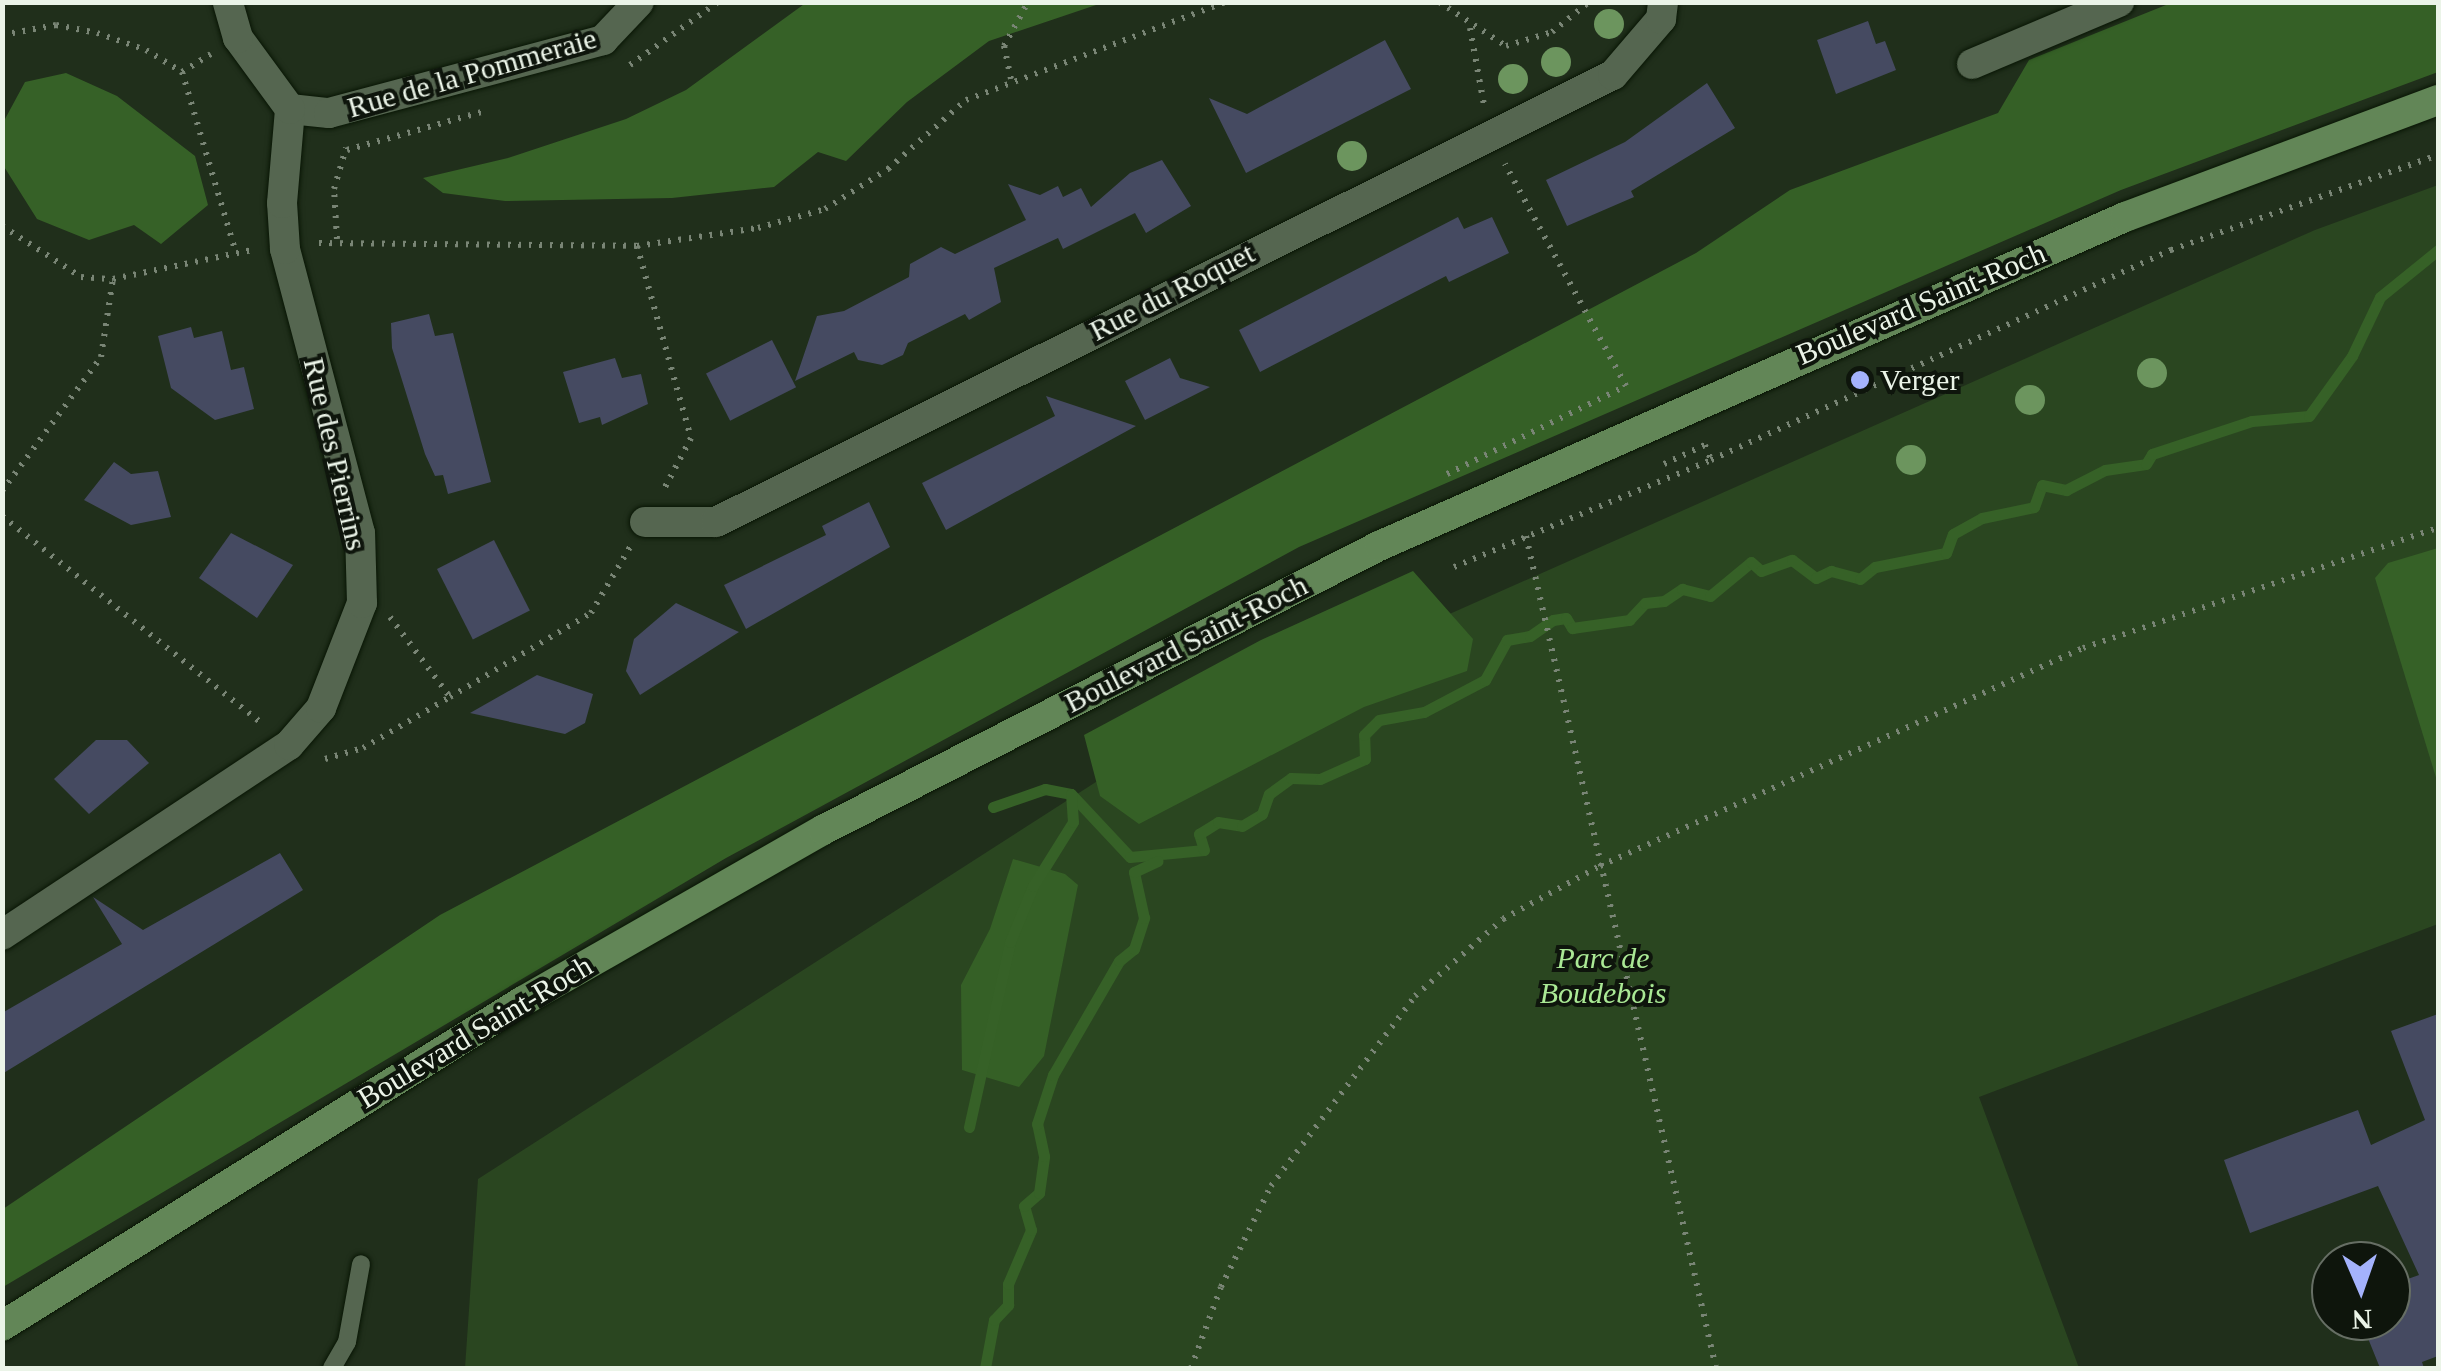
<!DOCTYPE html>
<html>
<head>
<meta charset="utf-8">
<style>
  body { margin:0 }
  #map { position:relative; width:2441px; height:1371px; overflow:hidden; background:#202f1b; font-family:Georgia,serif }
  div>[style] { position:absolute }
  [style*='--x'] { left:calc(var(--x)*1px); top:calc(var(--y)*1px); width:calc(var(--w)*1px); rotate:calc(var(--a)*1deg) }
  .green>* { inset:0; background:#2a4620 }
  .forest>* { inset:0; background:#356026 }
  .water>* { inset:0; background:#366127 }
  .stream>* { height:11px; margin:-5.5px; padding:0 5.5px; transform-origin:5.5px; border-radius:5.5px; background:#366127 }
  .building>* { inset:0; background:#454a61; transform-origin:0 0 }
  .path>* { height:6px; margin-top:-3px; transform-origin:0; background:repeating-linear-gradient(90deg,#798575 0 2.5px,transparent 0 10.5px) }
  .roads { filter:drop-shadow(0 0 2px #091605) drop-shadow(0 0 2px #091605) }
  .lane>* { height:18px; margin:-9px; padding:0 9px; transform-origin:9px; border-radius:9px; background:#556650 }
  .street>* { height:30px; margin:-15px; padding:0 15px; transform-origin:15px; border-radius:15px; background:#556650 }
  .secondary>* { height:30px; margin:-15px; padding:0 15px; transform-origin:15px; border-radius:15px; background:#628657 }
  .trees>* { width:30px; height:30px; margin:-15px; border-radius:50%; background:#6c955e }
  .dots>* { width:28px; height:28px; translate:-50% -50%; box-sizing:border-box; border:5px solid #0e150c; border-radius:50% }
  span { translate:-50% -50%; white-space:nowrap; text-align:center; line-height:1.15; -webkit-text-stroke:8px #0e150c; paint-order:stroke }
  .street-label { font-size:30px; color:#ebf4e8 }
  .poi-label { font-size:30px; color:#ebf4e8 }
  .left { translate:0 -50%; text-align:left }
  .park-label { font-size:30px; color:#aae995; font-style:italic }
  .frame { position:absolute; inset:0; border:5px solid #ebf4e8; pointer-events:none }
  .north { position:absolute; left:2311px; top:1241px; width:100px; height:100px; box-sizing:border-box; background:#0e150c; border:2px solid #666e64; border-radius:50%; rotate:178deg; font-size:28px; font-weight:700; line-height:40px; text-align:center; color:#ebf4e8 }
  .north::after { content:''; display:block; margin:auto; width:35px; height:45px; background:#a4b2fc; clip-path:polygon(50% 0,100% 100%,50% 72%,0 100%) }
</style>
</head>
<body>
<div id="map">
  <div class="green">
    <i style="clip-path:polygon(2438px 185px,2438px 924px,1979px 1097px,2079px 1368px,465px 1368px,478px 1179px,1152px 746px,2315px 230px)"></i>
  </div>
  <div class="forest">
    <i style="clip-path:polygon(2171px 3px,2438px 3px,2438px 72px,2121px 190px,1299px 547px,726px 858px,3px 1287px,3px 1209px,440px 915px,1696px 253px,1790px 190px,1998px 113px,2029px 60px)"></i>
    <i style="clip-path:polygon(1413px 571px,1473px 639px,1467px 671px,1364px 707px,1139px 824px,1100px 796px,1084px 735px,1261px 640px)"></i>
    <i style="clip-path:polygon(1013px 859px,1065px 874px,1078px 885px,1044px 1056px,1019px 1087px,962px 1070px,961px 985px,990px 929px)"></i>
  </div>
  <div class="water">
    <i style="clip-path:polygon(807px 2px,1102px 3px,989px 41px,907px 102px,846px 161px,818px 152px,774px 187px,672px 198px,505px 201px,443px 193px,423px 178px,508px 158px,626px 119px,686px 90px)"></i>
    <i style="clip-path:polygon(66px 73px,117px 96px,195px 156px,208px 205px,161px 244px,134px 225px,89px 240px,37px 219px,3px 165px,5px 119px,25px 82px)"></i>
    <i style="clip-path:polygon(2438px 548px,2438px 784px,2375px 578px,2388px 563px)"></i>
  </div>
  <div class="stream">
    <i style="--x:993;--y:807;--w:55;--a:-19.1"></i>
    <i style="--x:1045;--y:789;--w:26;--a:11"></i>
    <i style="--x:1071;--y:794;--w:86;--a:46.9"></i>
    <i style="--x:1130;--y:857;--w:74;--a:-5.4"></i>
    <i style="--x:1204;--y:850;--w:17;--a:-107"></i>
    <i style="--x:1199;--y:834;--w:22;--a:-32"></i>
    <i style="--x:1218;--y:822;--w:24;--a:9"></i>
    <i style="--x:1242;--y:826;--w:23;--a:-31"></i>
    <i style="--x:1262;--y:814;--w:21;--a:-71"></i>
    <i style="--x:1269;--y:794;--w:27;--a:-36"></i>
    <i style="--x:1291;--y:778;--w:29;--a:2"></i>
    <i style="--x:1320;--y:779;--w:49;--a:-24"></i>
    <i style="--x:1365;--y:759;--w:24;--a:-92"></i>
    <i style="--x:1364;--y:735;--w:21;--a:-45"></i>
    <i style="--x:1379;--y:720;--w:46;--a:-10.1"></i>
    <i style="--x:1424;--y:712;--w:69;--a:-27.7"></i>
    <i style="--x:1485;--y:680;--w:46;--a:-61.2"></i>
    <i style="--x:1507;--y:640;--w:23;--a:-10"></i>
    <i style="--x:1530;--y:636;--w:28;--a:-35"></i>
    <i style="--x:1553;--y:620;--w:13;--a:-9"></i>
    <i style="--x:1566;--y:618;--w:12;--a:59"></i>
    <i style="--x:1572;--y:628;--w:58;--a:-8"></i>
    <i style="--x:1629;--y:620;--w:23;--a:-47"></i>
    <i style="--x:1645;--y:603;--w:19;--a:-6"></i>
    <i style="--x:1664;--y:601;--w:22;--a:-34"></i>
    <i style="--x:1682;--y:589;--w:29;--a:14"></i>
    <i style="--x:1710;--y:596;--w:53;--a:-39.7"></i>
    <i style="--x:1751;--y:562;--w:13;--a:42"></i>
    <i style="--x:1761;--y:571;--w:33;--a:-20"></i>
    <i style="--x:1792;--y:560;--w:30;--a:37"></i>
    <i style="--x:1816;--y:578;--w:17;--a:-25"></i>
    <i style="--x:1831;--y:571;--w:30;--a:15"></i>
    <i style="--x:1860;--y:579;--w:19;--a:-39"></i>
    <i style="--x:1875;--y:567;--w:72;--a:-11.2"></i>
    <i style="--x:1946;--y:553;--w:20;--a:-70"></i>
    <i style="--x:1953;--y:534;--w:33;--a:-29"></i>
    <i style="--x:1982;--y:518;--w:53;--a:-11.9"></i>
    <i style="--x:2034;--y:507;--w:23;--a:-70"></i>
    <i style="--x:2042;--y:485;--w:25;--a:12"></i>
    <i style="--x:2066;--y:490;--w:44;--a:-27.1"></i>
    <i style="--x:2105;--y:470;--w:41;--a:-8.3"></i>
    <i style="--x:2146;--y:464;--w:12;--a:-59"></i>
    <i style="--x:2152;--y:454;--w:105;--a:-18.3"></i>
    <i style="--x:2252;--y:421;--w:57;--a:-5"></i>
    <i style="--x:2309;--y:416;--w:74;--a:-54.4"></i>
    <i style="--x:2352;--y:356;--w:65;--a:-64.6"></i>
    <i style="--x:2380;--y:297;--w:75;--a:-39"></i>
    <i style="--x:969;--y:1127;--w:189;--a:-77.5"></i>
    <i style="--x:1010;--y:942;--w:61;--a:-67.7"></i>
    <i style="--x:1033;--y:886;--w:75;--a:-58"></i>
    <i style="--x:1073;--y:822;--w:28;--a:-94"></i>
    <i style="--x:985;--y:1368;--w:49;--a:-79.4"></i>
    <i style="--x:994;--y:1320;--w:21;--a:-47"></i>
    <i style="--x:1008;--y:1305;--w:21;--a:-90"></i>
    <i style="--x:1008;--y:1284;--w:59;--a:-66.9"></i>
    <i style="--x:1031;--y:1230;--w:25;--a:-106"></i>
    <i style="--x:1024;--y:1206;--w:20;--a:-41"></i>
    <i style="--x:1039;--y:1193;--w:37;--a:-82"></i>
    <i style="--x:1044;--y:1156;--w:33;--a:-102"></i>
    <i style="--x:1037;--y:1124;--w:52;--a:-71.9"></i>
    <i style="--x:1053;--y:1075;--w:132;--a:-59.9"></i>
    <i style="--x:1119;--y:961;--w:19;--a:-39"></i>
    <i style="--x:1134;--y:949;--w:33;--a:-72"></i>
    <i style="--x:1144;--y:918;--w:47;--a:-102.3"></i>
    <i style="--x:1134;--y:872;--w:26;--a:-25"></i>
  </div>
  <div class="building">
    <i style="clip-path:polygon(1868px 21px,1876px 44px,1885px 41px,1896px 70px,1836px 94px,1817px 40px)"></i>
    <i style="clip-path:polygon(1385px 40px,1411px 89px,1246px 173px,1209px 98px,1247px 114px)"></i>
    <i style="clip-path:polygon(1707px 83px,1735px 128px,1631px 191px,1634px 197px,1567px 226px,1546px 180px,1625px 142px)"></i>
    <i style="clip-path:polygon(1162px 160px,1191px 206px,1146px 233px,1135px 213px,1063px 249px,1058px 238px,994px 268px,1001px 302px,969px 320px,965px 314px,908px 343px,903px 355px,882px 365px,858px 360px,854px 352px,795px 381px,817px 316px,844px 311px,909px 277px,910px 264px,941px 247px,955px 254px,1026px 220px,1008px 184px,1040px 195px,1058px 186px,1063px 197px,1081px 188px,1091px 207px,1130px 173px)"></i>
    <i style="clip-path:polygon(1458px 217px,1464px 229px,1492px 217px,1509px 253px,1449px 282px,1446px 276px,1260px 372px,1239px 330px)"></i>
    <i style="clip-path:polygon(429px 314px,435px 336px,453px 333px,491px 482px,448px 494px,443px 475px,435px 476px,425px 454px,392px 348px,391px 323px)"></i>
    <i style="clip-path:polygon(191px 327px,194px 338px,222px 331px,231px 370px,244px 367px,254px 409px,215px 420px,171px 388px,158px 336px)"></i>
    <i style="left:772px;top:340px;width:53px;height:74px;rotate:63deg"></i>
    <i style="clip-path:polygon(615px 358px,622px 378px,641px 374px,648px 404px,602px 425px,600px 417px,579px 423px,563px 372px)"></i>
    <i style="clip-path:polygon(1170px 358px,1180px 378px,1210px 387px,1145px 420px,1125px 381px)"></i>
    <i style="clip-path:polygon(1046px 396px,1136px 426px,946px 530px,922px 483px,1055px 416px)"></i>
    <i style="clip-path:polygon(114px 462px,131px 474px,158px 471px,171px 517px,131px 525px,84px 500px)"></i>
    <i style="clip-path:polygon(869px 502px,890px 547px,746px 629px,724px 585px,826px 535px,822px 526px)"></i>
    <i style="clip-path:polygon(231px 533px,293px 565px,257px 618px,199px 578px)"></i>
    <i style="left:494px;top:540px;width:79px;height:64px;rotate:63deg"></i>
    <i style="clip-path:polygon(676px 603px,739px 632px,640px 695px,626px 671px,634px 639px)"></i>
    <i style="clip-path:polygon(537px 675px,593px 694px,585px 723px,565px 734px,470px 713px)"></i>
    <i style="clip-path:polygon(96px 740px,127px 740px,149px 763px,89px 814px,54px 779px)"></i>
    <i style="clip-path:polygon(280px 853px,303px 890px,2px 1074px,2px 1013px,122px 944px,93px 897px,143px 930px)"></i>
    <i style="clip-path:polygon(2438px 1014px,2438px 1356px,2422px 1362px,2424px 1368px,2380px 1368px,2361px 1321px,2391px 1321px,2391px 1285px,2419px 1275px,2378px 1186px,2250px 1233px,2224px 1160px,2358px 1110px,2371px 1145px,2425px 1120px,2391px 1031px)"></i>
  </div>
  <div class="path">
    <i style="--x:1439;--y:2;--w:80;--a:33.3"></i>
    <i style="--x:1506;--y:46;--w:48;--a:-16.9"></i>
    <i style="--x:1552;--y:32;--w:48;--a:-39"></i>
    <i style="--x:1470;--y:28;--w:78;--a:79.7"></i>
    <i style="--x:2;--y:35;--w:55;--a:-10.5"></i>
    <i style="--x:56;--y:25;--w:42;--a:11"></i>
    <i style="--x:97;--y:33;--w:52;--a:19.1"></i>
    <i style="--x:146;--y:50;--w:42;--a:31.4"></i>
    <i style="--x:182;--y:72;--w:186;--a:73.4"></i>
    <i style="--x:630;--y:65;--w:108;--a:-35.6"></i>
    <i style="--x:182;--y:72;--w:34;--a:-32"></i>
    <i style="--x:1011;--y:79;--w:34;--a:-102"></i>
    <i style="--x:1004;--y:46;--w:50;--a:-61.4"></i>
    <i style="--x:347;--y:150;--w:143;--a:-15.8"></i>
    <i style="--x:2;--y:226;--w:94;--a:32.8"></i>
    <i style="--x:81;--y:277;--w:32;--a:4"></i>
    <i style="--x:113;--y:279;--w:142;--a:-11.8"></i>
    <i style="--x:337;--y:239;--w:50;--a:-93.4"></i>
    <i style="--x:334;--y:189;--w:43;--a:-73.7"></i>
    <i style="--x:319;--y:243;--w:318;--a:0.5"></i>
    <i style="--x:637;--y:246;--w:122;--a:-8.5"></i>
    <i style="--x:758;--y:228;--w:70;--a:-15.8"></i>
    <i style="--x:825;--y:209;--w:75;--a:-32.4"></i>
    <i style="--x:888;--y:169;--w:104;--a:-41.5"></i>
    <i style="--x:966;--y:100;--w:277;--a:-20.7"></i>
    <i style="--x:637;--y:246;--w:199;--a:74.3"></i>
    <i style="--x:691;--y:438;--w:58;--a:117.9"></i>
    <i style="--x:1664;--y:464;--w:45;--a:-24.9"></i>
    <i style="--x:1705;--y:445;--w:16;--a:68"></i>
    <i style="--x:1447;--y:474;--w:199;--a:-26.2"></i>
    <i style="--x:1626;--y:386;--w:253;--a:-118.6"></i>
    <i style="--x:2;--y:491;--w:167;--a:-53.5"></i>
    <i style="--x:101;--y:357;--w:79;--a:-81.3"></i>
    <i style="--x:2;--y:516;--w:334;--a:38.6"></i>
    <i style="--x:1526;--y:536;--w:853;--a:77.14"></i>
    <i style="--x:1454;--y:567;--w:278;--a:-22.6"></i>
    <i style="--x:1711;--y:460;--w:506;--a:-24.54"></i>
    <i style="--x:2171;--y:250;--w:283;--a:-19.6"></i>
    <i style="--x:390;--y:617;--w:100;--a:53.1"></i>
    <i style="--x:450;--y:697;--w:164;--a:-30.8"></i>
    <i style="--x:591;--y:613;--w:77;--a:-59.4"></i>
    <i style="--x:325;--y:759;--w:40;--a:-16"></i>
    <i style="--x:363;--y:748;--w:101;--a:-30.4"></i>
    <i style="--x:1191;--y:1368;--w:86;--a:-69.7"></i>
    <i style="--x:1221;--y:1287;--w:113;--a:-63.7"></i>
    <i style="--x:1271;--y:1186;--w:238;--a:-52.8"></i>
    <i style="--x:1415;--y:996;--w:117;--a:-41.2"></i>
    <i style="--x:1503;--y:919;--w:111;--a:-28.7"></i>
    <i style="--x:1600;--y:866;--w:530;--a:-24.29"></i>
    <i style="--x:2083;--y:648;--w:375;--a:-18.7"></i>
  </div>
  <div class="roads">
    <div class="lane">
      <i style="--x:332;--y:1368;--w:30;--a:-60"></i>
      <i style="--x:347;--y:1342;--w:79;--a:-79.8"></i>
    </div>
    <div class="street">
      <i style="--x:1972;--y:64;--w:160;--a:-22.9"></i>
      <i style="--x:290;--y:109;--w:39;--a:6"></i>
      <i style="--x:329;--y:113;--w:284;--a:-14.9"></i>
      <i style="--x:603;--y:40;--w:52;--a:-46.5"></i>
      <i style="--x:645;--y:522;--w:71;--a:0"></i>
      <i style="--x:716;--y:522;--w:1002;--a:-26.49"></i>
      <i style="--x:1613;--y:75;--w:74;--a:-49.4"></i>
      <i style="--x:1661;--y:19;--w:17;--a:-83"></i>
      <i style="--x:2;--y:935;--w:344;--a:-33.5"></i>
      <i style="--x:289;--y:745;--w:49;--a:-49.1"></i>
      <i style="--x:321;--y:708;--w:113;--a:-68.7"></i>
      <i style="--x:362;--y:603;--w:70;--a:-91.6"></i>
      <i style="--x:360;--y:533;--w:294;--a:-104.8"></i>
      <i style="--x:285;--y:249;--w:46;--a:-93.7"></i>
      <i style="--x:282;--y:203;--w:94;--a:-85.1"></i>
      <i style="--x:290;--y:109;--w:88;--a:-126.2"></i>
      <i style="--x:238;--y:38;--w:37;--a:-106"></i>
    </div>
    <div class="secondary">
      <i style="--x:2;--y:1326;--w:614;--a:-31.96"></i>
      <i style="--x:523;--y:1001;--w:345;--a:-29.7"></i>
      <i style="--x:823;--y:830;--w:624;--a:-27.06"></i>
      <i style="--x:1379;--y:546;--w:815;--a:-23.8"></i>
      <i style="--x:2125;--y:217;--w:334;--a:-20.5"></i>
    </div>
  </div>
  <div class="trees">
    <i style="left:1609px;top:24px"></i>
    <i style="left:1556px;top:62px"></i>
    <i style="left:1513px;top:79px"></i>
    <i style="left:1352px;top:156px"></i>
    <i style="left:2152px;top:373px"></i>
    <i style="left:2030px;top:400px"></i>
    <i style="left:1911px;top:460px"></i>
  </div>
  <div class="dots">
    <i style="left:1860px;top:380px;background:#a4b2fc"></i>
  </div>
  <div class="street-label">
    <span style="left:472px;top:73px;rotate:-16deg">Rue de la Pommeraie</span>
    <span style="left:1172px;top:292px;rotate:-27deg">Rue du Roquet</span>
    <span style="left:1921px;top:304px;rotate:-23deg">Boulevard Saint-Roch</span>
    <span style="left:335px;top:454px;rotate:77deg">Rue des Pierrins</span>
    <span style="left:1186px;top:644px;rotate:-27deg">Boulevard Saint-Roch</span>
    <span style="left:475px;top:1032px;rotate:-31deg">Boulevard Saint-Roch</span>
  </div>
  <div class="poi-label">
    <span class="left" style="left:1880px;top:380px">Verger</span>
  </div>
  <div class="park-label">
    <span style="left:1603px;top:975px">Parc de<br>Boudebois</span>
  </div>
  <div class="frame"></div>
  <div class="north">N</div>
</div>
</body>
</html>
